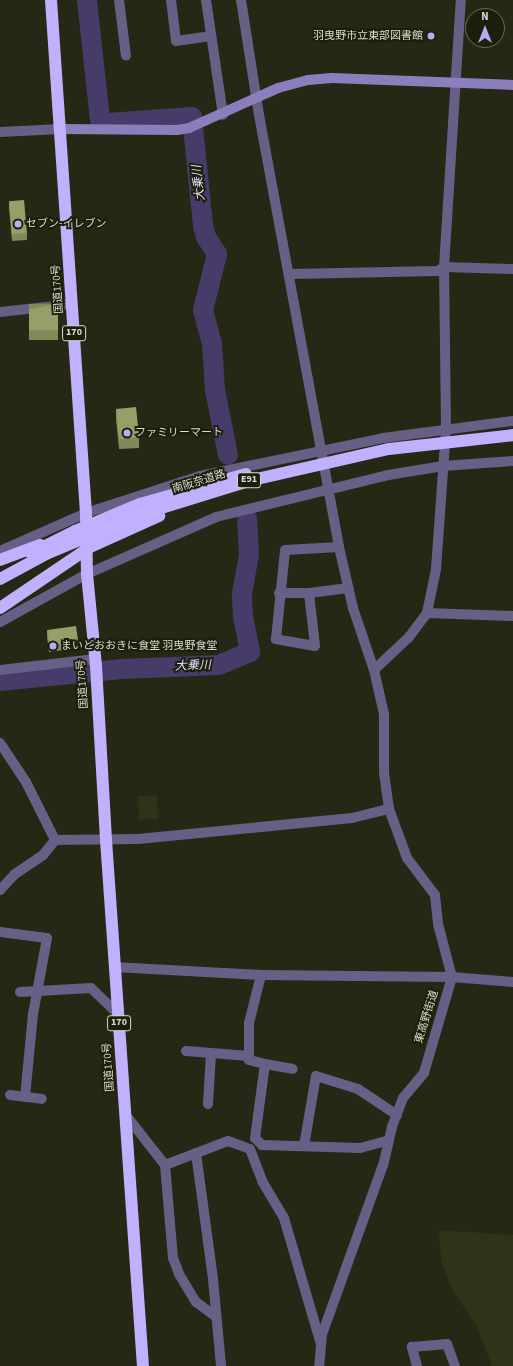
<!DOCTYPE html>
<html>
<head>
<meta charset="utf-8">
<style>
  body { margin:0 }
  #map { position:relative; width:513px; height:1366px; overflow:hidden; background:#252814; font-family:"Source Sans 3","Noto Sans JP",sans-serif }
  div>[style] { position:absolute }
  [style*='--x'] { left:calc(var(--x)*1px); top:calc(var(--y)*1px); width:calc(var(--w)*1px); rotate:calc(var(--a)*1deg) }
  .built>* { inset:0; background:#2f3317; transform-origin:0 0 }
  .river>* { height:20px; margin:-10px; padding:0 10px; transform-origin:10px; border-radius:10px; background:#473c69 }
  .street>* { height:10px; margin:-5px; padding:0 5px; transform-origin:5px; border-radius:5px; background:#675f85 }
  .secondary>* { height:10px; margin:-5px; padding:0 5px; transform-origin:5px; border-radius:5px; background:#8c7ebc }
  .highway>* { height:12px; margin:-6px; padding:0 6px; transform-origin:6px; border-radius:6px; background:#c1b0fd }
  .highway-bridge>* { height:12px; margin:-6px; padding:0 6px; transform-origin:6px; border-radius:6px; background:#c1b0fd }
  .wall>* { inset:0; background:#818959; transform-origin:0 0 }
  .building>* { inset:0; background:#969f68; transform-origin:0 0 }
  .dots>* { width:11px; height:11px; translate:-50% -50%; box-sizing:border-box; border:2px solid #1c1f0b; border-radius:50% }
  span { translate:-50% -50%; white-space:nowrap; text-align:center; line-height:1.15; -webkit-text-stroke:4px #1c1f0b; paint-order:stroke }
  .shield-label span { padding:1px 3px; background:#1c1f0b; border:1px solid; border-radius:3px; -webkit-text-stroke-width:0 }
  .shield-label { font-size:10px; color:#dadccf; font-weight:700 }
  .poi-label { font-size:11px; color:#dadccf }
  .right { translate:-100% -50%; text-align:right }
  .left { translate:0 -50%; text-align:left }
  .street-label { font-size:11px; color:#dadccf }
  .water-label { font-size:12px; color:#e3ddfc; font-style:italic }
  .north { position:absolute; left:465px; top:8px; width:40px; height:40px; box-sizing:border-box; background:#1c1f0b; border:1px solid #686b59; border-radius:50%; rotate:0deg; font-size:11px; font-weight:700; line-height:16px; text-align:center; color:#dadccf }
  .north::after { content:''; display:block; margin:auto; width:14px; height:18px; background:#bbaaf6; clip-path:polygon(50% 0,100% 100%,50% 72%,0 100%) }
</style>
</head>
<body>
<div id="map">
  <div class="built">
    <i style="left:157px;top:795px;width:24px;height:19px;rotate:88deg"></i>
    <i style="clip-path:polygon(439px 1230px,513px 1235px,513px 1366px,492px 1366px,477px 1327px,451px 1288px,441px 1260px)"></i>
  </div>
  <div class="river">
    <i style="--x:87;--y:0;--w:121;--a:83.8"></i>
    <i style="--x:100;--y:120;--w:9;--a:21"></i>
    <i style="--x:108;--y:123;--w:84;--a:-4.1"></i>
    <i style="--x:192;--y:117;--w:109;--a:84.2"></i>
    <i style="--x:203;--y:225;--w:12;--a:76"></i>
    <i style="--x:206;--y:237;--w:20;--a:57"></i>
    <i style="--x:217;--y:254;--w:58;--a:104"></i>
    <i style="--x:203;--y:310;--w:34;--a:75"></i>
    <i style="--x:212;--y:343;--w:47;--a:86.3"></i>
    <i style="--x:215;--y:390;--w:66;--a:78.7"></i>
    <i style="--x:0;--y:681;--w:124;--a:-5.6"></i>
    <i style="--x:123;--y:669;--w:96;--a:-2.4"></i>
    <i style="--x:219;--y:665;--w:34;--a:-23"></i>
    <i style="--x:250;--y:652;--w:37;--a:-101"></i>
    <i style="--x:243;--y:616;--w:22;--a:-93"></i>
    <i style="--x:242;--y:594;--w:40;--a:-80"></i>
    <i style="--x:249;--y:555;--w:36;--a:-93"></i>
  </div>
  <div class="street">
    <i style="--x:119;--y:0;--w:56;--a:82.9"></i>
    <i style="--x:171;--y:0;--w:41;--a:83"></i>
    <i style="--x:176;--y:41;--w:35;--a:-8"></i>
    <i style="--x:206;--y:0;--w:116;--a:81.6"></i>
    <i style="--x:241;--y:0;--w:116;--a:81.1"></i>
    <i style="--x:259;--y:115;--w:439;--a:79.5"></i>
    <i style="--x:339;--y:547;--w:63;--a:77.1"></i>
    <i style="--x:353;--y:608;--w:65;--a:71.3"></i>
    <i style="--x:374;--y:670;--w:45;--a:77.2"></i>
    <i style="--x:384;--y:714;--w:59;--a:90"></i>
    <i style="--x:384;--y:773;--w:36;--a:82"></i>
    <i style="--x:389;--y:809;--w:52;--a:69.8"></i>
    <i style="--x:407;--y:858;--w:46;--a:52.9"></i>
    <i style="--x:435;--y:895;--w:29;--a:84"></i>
    <i style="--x:438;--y:924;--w:55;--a:75.2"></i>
    <i style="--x:452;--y:977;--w:100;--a:106.3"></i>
    <i style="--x:424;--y:1073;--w:33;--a:130"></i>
    <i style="--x:403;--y:1098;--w:31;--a:111"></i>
    <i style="--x:392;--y:1127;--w:39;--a:103"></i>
    <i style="--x:383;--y:1165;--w:180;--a:109.8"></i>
    <i style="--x:322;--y:1334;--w:32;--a:95"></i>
    <i style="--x:0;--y:132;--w:61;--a:-2.8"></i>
    <i style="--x:291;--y:274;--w:147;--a:-1.2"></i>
    <i style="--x:438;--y:271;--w:7;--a:-34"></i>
    <i style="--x:444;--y:267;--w:69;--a:1.7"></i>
    <i style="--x:0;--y:312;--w:72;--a:-6.3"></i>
    <i style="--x:0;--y:551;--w:94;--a:-23.8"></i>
    <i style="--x:86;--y:513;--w:120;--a:-18"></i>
    <i style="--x:200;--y:476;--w:187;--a:-11.7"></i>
    <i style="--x:383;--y:438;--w:131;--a:-7.5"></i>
    <i style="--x:279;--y:593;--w:30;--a:0"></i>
    <i style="--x:309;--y:593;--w:40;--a:-7.1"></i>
    <i style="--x:309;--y:593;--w:53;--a:83.5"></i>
    <i style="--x:315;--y:646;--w:40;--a:-170"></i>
    <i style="--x:276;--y:639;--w:89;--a:-84.2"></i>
    <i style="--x:285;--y:550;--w:54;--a:-3.2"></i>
    <i style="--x:427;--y:613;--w:86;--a:2"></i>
    <i style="--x:0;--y:622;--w:99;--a:-28.9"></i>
    <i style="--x:87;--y:574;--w:141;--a:-23.8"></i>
    <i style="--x:216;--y:517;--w:177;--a:-13.7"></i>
    <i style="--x:388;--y:475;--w:56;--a:-9.3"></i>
    <i style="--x:443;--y:466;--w:70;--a:-4.1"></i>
    <i style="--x:0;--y:670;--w:96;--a:-6.6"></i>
    <i style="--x:374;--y:670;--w:48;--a:-43.3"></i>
    <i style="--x:409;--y:637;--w:30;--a:-53"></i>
    <i style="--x:427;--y:613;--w:45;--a:-78.4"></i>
    <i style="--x:436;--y:569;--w:141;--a:-85.9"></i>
    <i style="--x:446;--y:428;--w:161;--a:-90.7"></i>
    <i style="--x:444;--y:267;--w:268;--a:-86.4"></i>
    <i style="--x:0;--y:743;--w:47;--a:56.3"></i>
    <i style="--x:26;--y:782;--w:65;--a:63.4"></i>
    <i style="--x:0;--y:890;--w:22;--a:-47"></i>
    <i style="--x:15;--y:874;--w:34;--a:-34"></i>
    <i style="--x:43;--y:855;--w:19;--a:-51"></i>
    <i style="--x:55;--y:840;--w:83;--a:-0.7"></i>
    <i style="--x:138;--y:839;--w:215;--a:-5.6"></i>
    <i style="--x:352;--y:818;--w:38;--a:-14"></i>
    <i style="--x:0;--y:932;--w:47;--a:7.3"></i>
    <i style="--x:47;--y:938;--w:77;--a:100.4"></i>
    <i style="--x:33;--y:1014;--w:83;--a:95.5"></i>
    <i style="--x:114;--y:967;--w:147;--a:3.1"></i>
    <i style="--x:261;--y:975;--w:191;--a:0.6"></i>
    <i style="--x:452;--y:977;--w:61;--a:4.7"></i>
    <i style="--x:261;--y:975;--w:49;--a:104"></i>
    <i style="--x:249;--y:1023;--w:37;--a:90"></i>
    <i style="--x:249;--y:1060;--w:16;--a:14"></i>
    <i style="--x:265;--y:1064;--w:75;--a:97.7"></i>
    <i style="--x:255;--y:1138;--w:10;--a:45"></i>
    <i style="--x:262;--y:1145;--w:98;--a:1.8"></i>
    <i style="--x:360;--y:1148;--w:30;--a:-15"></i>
    <i style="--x:20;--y:992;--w:71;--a:-3.2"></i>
    <i style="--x:91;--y:988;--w:37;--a:44"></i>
    <i style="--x:186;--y:1051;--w:63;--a:4.5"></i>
    <i style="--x:265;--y:1064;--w:28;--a:10"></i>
    <i style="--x:10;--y:1095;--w:32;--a:7"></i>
    <i style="--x:208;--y:1104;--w:51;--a:-86.6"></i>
    <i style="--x:125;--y:1114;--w:65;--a:51.9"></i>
    <i style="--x:165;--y:1165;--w:93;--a:85.1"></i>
    <i style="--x:173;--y:1258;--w:17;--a:69"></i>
    <i style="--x:179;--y:1274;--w:33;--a:59"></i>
    <i style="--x:196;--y:1302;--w:24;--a:36"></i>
    <i style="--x:304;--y:1146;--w:71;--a:-80.3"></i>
    <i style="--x:316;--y:1076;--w:44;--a:17.2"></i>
    <i style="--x:358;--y:1089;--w:47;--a:33.7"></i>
    <i style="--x:196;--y:1153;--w:127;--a:82.3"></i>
    <i style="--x:213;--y:1279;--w:87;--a:84.7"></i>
    <i style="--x:165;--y:1165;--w:67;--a:-20.9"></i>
    <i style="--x:228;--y:1141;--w:23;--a:20"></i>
    <i style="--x:250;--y:1149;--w:34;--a:69"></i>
    <i style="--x:262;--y:1181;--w:43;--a:59.3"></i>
    <i style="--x:284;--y:1218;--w:128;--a:73.7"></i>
    <i style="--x:417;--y:1366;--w:20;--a:-105"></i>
    <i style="--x:412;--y:1347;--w:35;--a:-5"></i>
    <i style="--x:447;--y:1344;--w:23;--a:70"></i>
  </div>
  <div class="secondary">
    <i style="--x:61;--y:129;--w:116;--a:0.5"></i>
    <i style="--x:177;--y:130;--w:12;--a:-9"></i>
    <i style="--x:189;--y:128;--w:98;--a:-24.2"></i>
    <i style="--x:278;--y:88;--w:31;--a:-15"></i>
    <i style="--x:308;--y:80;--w:24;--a:-5"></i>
    <i style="--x:332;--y:78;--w:181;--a:2.2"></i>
  </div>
  <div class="highway">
    <i style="--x:51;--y:0;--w:514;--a:86.1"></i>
    <i style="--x:86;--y:513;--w:61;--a:89.1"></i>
    <i style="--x:87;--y:574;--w:92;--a:84.4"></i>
    <i style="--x:96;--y:666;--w:174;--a:86.7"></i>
    <i style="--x:106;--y:840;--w:527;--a:85.98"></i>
    <i style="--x:0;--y:560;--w:43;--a:-20.6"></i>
  </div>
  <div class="highway-bridge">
    <i style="--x:31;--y:553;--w:49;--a:-26.6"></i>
    <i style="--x:75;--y:531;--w:70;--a:-22.6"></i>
    <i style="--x:140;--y:504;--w:110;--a:-15.8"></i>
    <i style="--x:0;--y:579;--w:52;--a:-28.5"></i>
    <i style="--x:46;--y:554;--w:104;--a:-22.6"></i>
    <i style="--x:142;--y:514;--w:115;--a:-17.2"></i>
    <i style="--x:252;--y:480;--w:140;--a:-12.8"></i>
    <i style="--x:389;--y:449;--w:125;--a:-6.4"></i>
    <i style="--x:0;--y:608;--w:109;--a:-34.1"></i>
    <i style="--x:90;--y:547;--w:76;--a:-24.2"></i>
  </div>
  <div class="wall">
    <i style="clip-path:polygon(9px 201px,27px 233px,27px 240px,12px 241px,9px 208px)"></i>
    <i style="left:58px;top:304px;width:36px;height:29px;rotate:90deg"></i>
    <i style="clip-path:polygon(116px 409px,139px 437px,139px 448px,119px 449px,116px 419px)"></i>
    <i style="clip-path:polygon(47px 630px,78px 641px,78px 648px,49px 652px,47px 637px)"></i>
  </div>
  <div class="building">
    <i style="left:24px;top:200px;width:33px;height:15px;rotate:85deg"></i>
    <i style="clip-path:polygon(58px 304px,58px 330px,29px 330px,29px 309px)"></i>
    <i style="left:136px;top:407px;width:30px;height:20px;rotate:84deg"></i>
    <i style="left:76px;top:626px;width:15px;height:29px;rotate:82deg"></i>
  </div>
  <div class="dots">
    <i style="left:431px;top:36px;background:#bbaaf6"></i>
    <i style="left:18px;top:224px;background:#bbaaf6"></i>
    <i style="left:127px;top:433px;background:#bbaaf6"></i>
    <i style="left:53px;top:646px;background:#bbaaf6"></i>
  </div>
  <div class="shield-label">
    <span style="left:74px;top:333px">170</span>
    <span style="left:249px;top:480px">E91</span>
    <span style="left:119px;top:1023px">170</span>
  </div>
  <div class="poi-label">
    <span class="right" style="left:423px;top:36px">羽曳野市立東部図書館</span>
    <span class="left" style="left:26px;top:224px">セブン-イレブン</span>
    <span class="left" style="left:135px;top:433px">ファミリーマート</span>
    <span class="left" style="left:61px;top:646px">まいどおおきに食堂 羽曳野食堂</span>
  </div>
  <div class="street-label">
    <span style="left:58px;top:289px;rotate:-94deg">国道170号</span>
    <span style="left:199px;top:482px;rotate:-17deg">南阪奈道路</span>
    <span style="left:83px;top:684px;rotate:-94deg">国道170号</span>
    <span style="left:427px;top:1017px;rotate:-73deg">東高野街道</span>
    <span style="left:109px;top:1067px;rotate:-94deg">国道170号</span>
  </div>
  <div class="water-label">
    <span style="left:199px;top:183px;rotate:-96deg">大乗川</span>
    <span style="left:193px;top:666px;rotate:-2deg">大乗川</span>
  </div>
  <div class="north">N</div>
</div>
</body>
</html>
